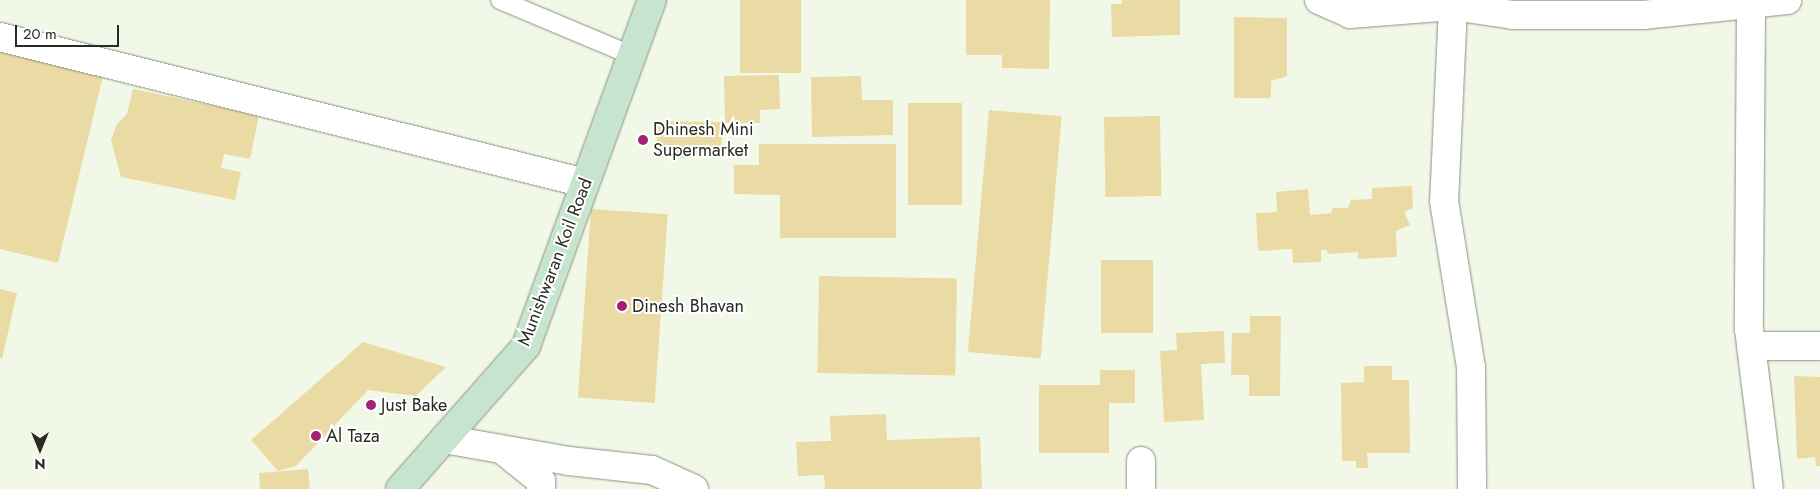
<!DOCTYPE html>
<html>
<head>
<meta charset="utf-8">
<style>
  body { margin:0 }
  #map { position:relative; width:1820px; height:489px; overflow:hidden; background:#f2f8e7; font-family:Jost,sans-serif }
  div>[style] { position:absolute }
  [style*='--x'] { left:calc(var(--x)*1px); top:calc(var(--y)*1px); width:calc(var(--w)*1px); rotate:calc(var(--a)*1deg) }
  .building>* { inset:0; background:#eadba4; transform-origin:0 0 }
  .roads { filter:drop-shadow(0 0 1px #8b9081) drop-shadow(0 0 1px #8b9081) }
  .lane>* { height:18px; margin:-9px; padding:0 9px; transform-origin:9px; border-radius:9px; background:#fff }
  .street>* { height:28px; margin:-14px; padding:0 14px; transform-origin:14px; border-radius:14px; background:#fff }
  .secondary>* { height:28px; margin:-14px; padding:0 14px; transform-origin:14px; border-radius:14px; background:#c7e5ce }
  .dots>* { width:14px; height:14px; translate:-50% -50%; box-sizing:border-box; border:2px solid #fff; border-radius:50% }
  span { translate:-50% -50%; white-space:nowrap; text-align:center; line-height:1.15; -webkit-text-stroke:4px #fff; paint-order:stroke }
  .poi-label { font-size:18px; color:#282a23 }
  .left { translate:0 -50%; text-align:left }
  .street-label { font-size:18px; color:#282a23 }
  .north { position:absolute; left:15px; top:424px; width:50px; height:50px; -webkit-text-stroke:4px #fff; paint-order:stroke; rotate:180deg; font-size:14px; font-weight:700; line-height:20px; text-align:center; color:#282a23 }
  .north::after { content:''; display:block; margin:auto; width:18px; height:22px; background:#282a23; clip-path:polygon(50% 0,100% 100%,50% 72%,0 100%) }
  .scale { position:absolute; left:15px; top:25px; width:104px; height:22px; box-sizing:border-box; border:2px solid #282a23; border-top:0; padding-left:6px; font-size:15px; line-height:18px; white-space:nowrap; color:#282a23; -webkit-text-stroke:4px #fff; paint-order:stroke }
</style>
</head>
<body>
<div id="map">
  <div class="building">
    <i style="left:740px;top:0;width:61px;height:73px"></i>
    <i style="clip-path:polygon(966px 0,1050px 0,1049px 69px,1002px 68px,1002px 55px,966px 55px)"></i>
    <i style="clip-path:polygon(1122px 0,1180px 0,1180px 35px,1112px 37px,1111px 4px,1122px 4px)"></i>
    <i style="clip-path:polygon(1234px 17px,1287px 18px,1287px 76px,1271px 81px,1271px 98px,1234px 98px)"></i>
    <i style="clip-path:polygon(0 52px,103px 76px,58px 263px,0 249px)"></i>
    <i style="clip-path:polygon(779px 75px,780px 109px,760px 110px,760px 123px,725px 123px,724px 76px)"></i>
    <i style="clip-path:polygon(861px 76px,862px 100px,893px 100px,893px 135px,812px 137px,811px 77px)"></i>
    <i style="clip-path:polygon(133px 89px,259px 115px,250px 159px,224px 154px,221px 168px,241px 172px,235px 200px,121px 177px,111px 140px,117px 124px,127px 114px)"></i>
    <i style="left:908px;top:103px;width:54px;height:102px"></i>
    <i style="left:989px;top:110px;width:73px;height:243px;rotate:5deg"></i>
    <i style="left:1160px;top:116px;width:80px;height:56px;rotate:89deg"></i>
    <i style="left:657px;top:121px;width:65px;height:36px;rotate:1deg"></i>
    <i style="clip-path:polygon(759px 144px,896px 144px,896px 238px,780px 238px,780px 195px,734px 194px,734px 165px,759px 165px)"></i>
    <i style="clip-path:polygon(1412px 186px,1413px 208px,1404px 212px,1410px 225px,1396px 231px,1397px 257px,1358px 259px,1358px 252px,1328px 254px,1327px 250px,1321px 250px,1321px 262px,1293px 263px,1292px 249px,1258px 251px,1256px 213px,1277px 212px,1276px 192px,1308px 189px,1310px 215px,1331px 213px,1333px 208px,1348px 208px,1351px 200px,1372px 199px,1372px 188px)"></i>
    <i style="left:591px;top:209px;width:77px;height:189px;rotate:4deg"></i>
    <i style="left:1101px;top:260px;width:52px;height:73px"></i>
    <i style="left:819px;top:276px;width:138px;height:97px;rotate:1deg"></i>
    <i style="clip-path:polygon(0 289px,17px 293px,2px 359px,0 358px)"></i>
    <i style="clip-path:polygon(1250px 316px,1281px 316px,1280px 396px,1249px 396px,1249px 375px,1231px 375px,1232px 333px,1250px 333px)"></i>
    <i style="clip-path:polygon(1224px 331px,1225px 363px,1201px 364px,1204px 420px,1164px 422px,1160px 351px,1177px 350px,1176px 333px)"></i>
    <i style="clip-path:polygon(363px 342px,446px 367px,416px 396px,368px 390px,296px 466px,278px 471px,251px 440px)"></i>
    <i style="clip-path:polygon(1364px 366px,1392px 366px,1392px 380px,1409px 380px,1410px 453px,1367px 453px,1368px 468px,1356px 468px,1356px 461px,1342px 461px,1341px 383px,1364px 382px)"></i>
    <i style="clip-path:polygon(1100px 370px,1135px 370px,1135px 403px,1109px 403px,1109px 453px,1039px 453px,1039px 385px,1100px 385px)"></i>
    <i style="clip-path:polygon(1794px 376px,1820px 377px,1820px 466px,1816px 466px,1815px 457px,1797px 459px)"></i>
    <i style="clip-path:polygon(886px 414px,887px 440px,980px 437px,982px 489px,825px 489px,824px 475px,798px 476px,796px 442px,831px 441px,830px 416px)"></i>
    <i style="clip-path:polygon(308px 469px,310px 489px,260px 489px,259px 473px)"></i>
  </div>
  <div class="roads">
    <div class="lane">
      <i style="--x:500;--y:0;--w:142;--a:22.8"></i>
    </div>
    <div class="street">
      <i style="--x:1319;--y:0;--w:34;--a:24"></i>
      <i style="--x:1350;--y:14;--w:103;--a:-4.4"></i>
      <i style="--x:1453;--y:6;--w:61;--a:8.5"></i>
      <i style="--x:1513;--y:15;--w:130;--a:0"></i>
      <i style="--x:1643;--y:15;--w:145;--a:-5.9"></i>
      <i style="--x:1453;--y:6;--w:195;--a:92.6"></i>
      <i style="--x:1444;--y:201;--w:168;--a:80.8"></i>
      <i style="--x:1471;--y:367;--w:122;--a:89.5"></i>
      <i style="--x:1751;--y:7;--w:322;--a:90.4"></i>
      <i style="--x:1749;--y:329;--w:161;--a:82.9"></i>
      <i style="--x:0;--y:37;--w:603;--a:14.01"></i>
      <i style="--x:1751;--y:346;--w:69;--a:0"></i>
      <i style="--x:444;--y:439;--w:127;--a:10"></i>
      <i style="--x:569;--y:461;--w:83;--a:6.2"></i>
      <i style="--x:652;--y:470;--w:46;--a:24.3"></i>
      <i style="--x:504;--y:451;--w:48;--a:39"></i>
      <i style="--x:541;--y:481;--w:8;--a:90"></i>
      <i style="--x:1141;--y:489;--w:28;--a:-90"></i>
    </div>
    <div class="secondary">
      <i style="--x:400;--y:489;--w:191;--a:-48.6"></i>
      <i style="--x:526;--y:346;--w:368;--a:-70"></i>
    </div>
  </div>
  <div class="dots">
    <i style="left:643px;top:140px;background:#a22173"></i>
    <i style="left:622px;top:306px;background:#a22173"></i>
    <i style="left:371px;top:405px;background:#a22173"></i>
    <i style="left:316px;top:436px;background:#a22173"></i>
  </div>
  <div class="poi-label">
    <span class="left" style="left:653px;top:140px">Dhinesh Mini<br>Supermarket</span>
    <span class="left" style="left:632px;top:306px">Dinesh Bhavan</span>
    <span class="left" style="left:381px;top:405px">Just Bake</span>
    <span class="left" style="left:326px;top:436px">Al Taza</span>
  </div>
  <div class="street-label">
    <span style="left:555px;top:262px;rotate:-69deg">Munishwaran Koil Road</span>
  </div>
  <div class="north">N</div>
  <div class="scale">20 m</div>
</div>
</body>
</html>
